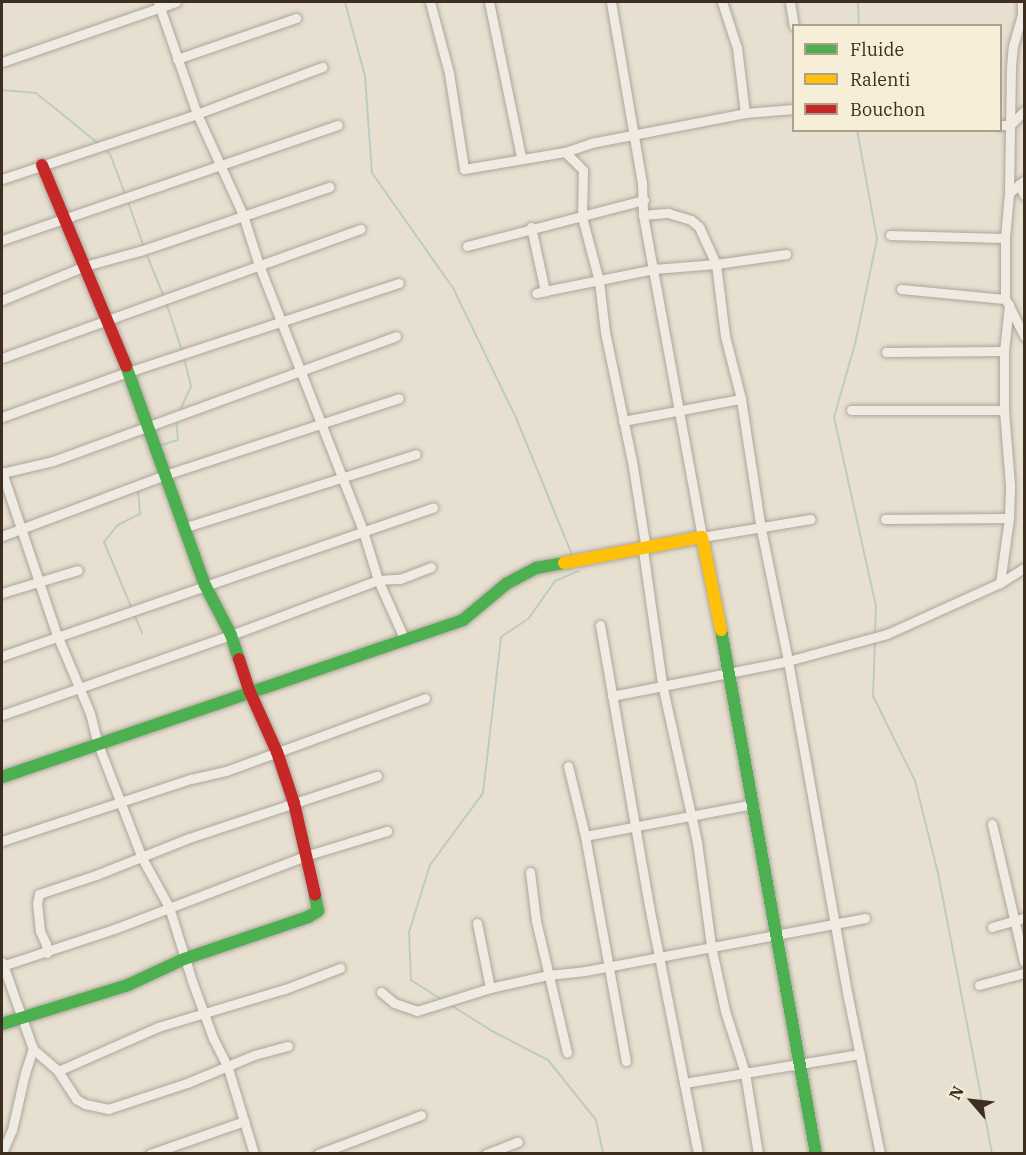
<!DOCTYPE html>
<html>
<head>
<meta charset="utf-8">
<style>
  body { margin:0 }
  #map { position:relative; width:1026px; height:1155px; overflow:hidden; background:#e7e0d1; font-family:"IBM Plex Serif",serif }
  div>[style] { position:absolute }
  [style*='--x'] { left:calc(var(--x)*1px); top:calc(var(--y)*1px); width:calc(var(--w)*1px); rotate:calc(var(--a)*1deg) }
  .stream>* { height:2px; margin:-1px; padding:0 1px; transform-origin:1px; border-radius:1px; background:#bcccc2 }
  .roads { filter:drop-shadow(0 0 2px #ada599) drop-shadow(0 0 2px #ada599) }
  .street>* { height:9px; margin:-4.5px; padding:0 4.5px; transform-origin:4.5px; border-radius:4.5px; background:#efebe3 }
  .fast>* { height:12px; margin:-6px; padding:0 6px; transform-origin:6px; border-radius:6px; background:#4caf50 }
  .slow>* { height:12px; margin:-6px; padding:0 6px; transform-origin:6px; border-radius:6px; background:#ffc107 }
  .jam>* { height:12px; margin:-6px; padding:0 6px; transform-origin:6px; border-radius:6px; background:#c62828 }
  span { translate:-50% -50%; white-space:nowrap; text-align:center; line-height:1.15; -webkit-text-stroke:6px #f7eed8; paint-order:stroke }
  .frame { position:absolute; inset:0; border:3px solid #3d2e20; pointer-events:none }
  .legend { position:absolute; left:792px; top:24px; width:210px; height:108px; box-sizing:border-box; background:#f7eed8; border:2px solid #ada18e; margin:0; padding:8px 10px; list-style:none; font-size:18px; color:#3d2e20 }
  .legend li { display:flex; align-items:center; gap:12px; height:30px }
  .legend b { width:30px; border:2px solid #ada18e }
  .north { position:absolute; left:942px; top:1071px; width:60px; height:60px; -webkit-text-stroke:4px #f7eed8; paint-order:stroke; rotate:298deg; font-size:16px; font-weight:700; line-height:24px; text-align:center; color:#3d2e20 }
  .north::after { content:''; display:block; margin:auto; width:21px; height:27px; background:#3d2e20; clip-path:polygon(50% 0,100% 100%,50% 72%,0 100%) }
</style>
</head>
<body>
<div id="map">
  <div class="stream">
    <i style="--x:345;--y:2;--w:77;--a:74.9"></i>
    <i style="--x:365;--y:76;--w:97;--a:85.9"></i>
    <i style="--x:372;--y:173;--w:141;--a:54.8"></i>
    <i style="--x:453;--y:288;--w:147;--a:64.1"></i>
    <i style="--x:517;--y:420;--w:146;--a:67.8"></i>
    <i style="--x:858;--y:2;--w:24;--a:88"></i>
    <i style="--x:2;--y:90;--w:34;--a:5"></i>
    <i style="--x:36;--y:93;--w:81;--a:39"></i>
    <i style="--x:857;--y:130;--w:111;--a:79.6"></i>
    <i style="--x:877;--y:239;--w:107;--a:101.8"></i>
    <i style="--x:855;--y:344;--w:76;--a:106"></i>
    <i style="--x:834;--y:417;--w:194;--a:77.5"></i>
    <i style="--x:876;--y:606;--w:29;--a:92"></i>
    <i style="--x:103;--y:148;--w:9;--a:41"></i>
    <i style="--x:110;--y:154;--w:43;--a:69.4"></i>
    <i style="--x:127;--y:199;--w:51;--a:70.5"></i>
    <i style="--x:146;--y:253;--w:48;--a:67.8"></i>
    <i style="--x:166;--y:302;--w:52;--a:71.9"></i>
    <i style="--x:180;--y:410;--w:26;--a:-65"></i>
    <i style="--x:191;--y:386;--w:30;--a:-104"></i>
    <i style="--x:159;--y:446;--w:20;--a:-18"></i>
    <i style="--x:178;--y:440;--w:22;--a:-95"></i>
    <i style="--x:132;--y:609;--w:73;--a:-112.7"></i>
    <i style="--x:104;--y:542;--w:22;--a:-51"></i>
    <i style="--x:118;--y:525;--w:25;--a:-27"></i>
    <i style="--x:140;--y:514;--w:25;--a:-95"></i>
    <i style="--x:134;--y:614;--w:21;--a:67"></i>
    <i style="--x:875;--y:640;--w:56;--a:92"></i>
    <i style="--x:873;--y:696;--w:95;--a:63.7"></i>
    <i style="--x:915;--y:781;--w:95;--a:76"></i>
    <i style="--x:938;--y:873;--w:286;--a:79.1"></i>
    <i style="--x:441;--y:999;--w:36;--a:-148"></i>
    <i style="--x:411;--y:980;--w:48;--a:-92.4"></i>
    <i style="--x:409;--y:932;--w:70;--a:-72.6"></i>
    <i style="--x:430;--y:865;--w:89;--a:-53.6"></i>
    <i style="--x:483;--y:793;--w:157;--a:-83.4"></i>
    <i style="--x:501;--y:637;--w:34;--a:-34"></i>
    <i style="--x:529;--y:618;--w:45;--a:-54.9"></i>
    <i style="--x:555;--y:581;--w:26;--a:-23"></i>
    <i style="--x:449;--y:1004;--w:51;--a:32.1"></i>
    <i style="--x:492;--y:1031;--w:63;--a:27.4"></i>
    <i style="--x:548;--y:1060;--w:77;--a:51.3"></i>
    <i style="--x:596;--y:1120;--w:35;--a:78"></i>
  </div>
  <div class="roads">
    <div class="street">
      <i style="--x:158;--y:2;--w:119;--a:70.8"></i>
      <i style="--x:197;--y:114;--w:111;--a:65.5"></i>
      <i style="--x:243;--y:215;--w:52;--a:72.3"></i>
      <i style="--x:259;--y:265;--w:286;--a:68.6"></i>
      <i style="--x:363;--y:531;--w:51;--a:73"></i>
      <i style="--x:378;--y:580;--w:64;--a:65.9"></i>
      <i style="--x:430;--y:2;--w:73;--a:75"></i>
      <i style="--x:449;--y:73;--w:97;--a:81.1"></i>
      <i style="--x:464;--y:169;--w:102;--a:-9.6"></i>
      <i style="--x:565;--y:152;--w:28;--a:-19"></i>
      <i style="--x:591;--y:143;--w:157;--a:-11"></i>
      <i style="--x:745;--y:113;--w:49;--a:-4.7"></i>
      <i style="--x:489;--y:2;--w:158;--a:78.3"></i>
      <i style="--x:611;--y:2;--w:184;--a:80.3"></i>
      <i style="--x:642;--y:183;--w:32;--a:88"></i>
      <i style="--x:643;--y:215;--w:327;--a:79.6"></i>
      <i style="--x:702;--y:537;--w:110;--a:-9.4"></i>
      <i style="--x:722;--y:2;--w:48;--a:71.9"></i>
      <i style="--x:737;--y:48;--w:65;--a:83"></i>
      <i style="--x:790;--y:2;--w:24;--a:81"></i>
      <i style="--x:177;--y:59;--w:126;--a:-19"></i>
      <i style="--x:2;--y:62;--w:184;--a:-19"></i>
      <i style="--x:1000;--y:125;--w:10;--a:0"></i>
      <i style="--x:1010;--y:125;--w:20;--a:-45"></i>
      <i style="--x:565;--y:152;--w:25;--a:45"></i>
      <i style="--x:583;--y:170;--w:47;--a:91.2"></i>
      <i style="--x:582;--y:217;--w:66;--a:75.1"></i>
      <i style="--x:599;--y:281;--w:51;--a:83.3"></i>
      <i style="--x:605;--y:332;--w:132;--a:78.2"></i>
      <i style="--x:632;--y:461;--w:89;--a:81"></i>
      <i style="--x:2;--y:179;--w:206;--a:-18.4"></i>
      <i style="--x:197;--y:114;--w:134;--a:-20.6"></i>
      <i style="--x:1019;--y:184;--w:12;--a:66"></i>
      <i style="--x:1009;--y:193;--w:19;--a:-39"></i>
      <i style="--x:643;--y:215;--w:25;--a:-5"></i>
      <i style="--x:668;--y:213;--w:24;--a:17"></i>
      <i style="--x:691;--y:220;--w:11;--a:41"></i>
      <i style="--x:699;--y:227;--w:41;--a:65.3"></i>
      <i style="--x:716;--y:264;--w:73;--a:82.9"></i>
      <i style="--x:725;--y:336;--w:65;--a:75.7"></i>
      <i style="--x:741;--y:399;--w:132;--a:81.3"></i>
      <i style="--x:761;--y:529;--w:135;--a:78.4"></i>
      <i style="--x:788;--y:661;--w:341;--a:79.9"></i>
      <i style="--x:848;--y:997;--w:160;--a:78.5"></i>
      <i style="--x:531;--y:227;--w:66;--a:77.7"></i>
      <i style="--x:545;--y:291;--w:9;--a:167"></i>
      <i style="--x:890;--y:235;--w:115;--a:1.5"></i>
      <i style="--x:2;--y:240;--w:355;--a:-18.9"></i>
      <i style="--x:467;--y:246;--w:183;--a:-14.6"></i>
      <i style="--x:901;--y:289;--w:104;--a:5.5"></i>
      <i style="--x:545;--y:291;--w:111;--a:-11.4"></i>
      <i style="--x:654;--y:269;--w:62;--a:-4.6"></i>
      <i style="--x:716;--y:264;--w:71;--a:-8.1"></i>
      <i style="--x:2;--y:300;--w:90;--a:-22.3"></i>
      <i style="--x:85;--y:266;--w:57;--a:-15.3"></i>
      <i style="--x:140;--y:251;--w:200;--a:-18.7"></i>
      <i style="--x:1009;--y:306;--w:34;--a:63"></i>
      <i style="--x:886;--y:352;--w:118;--a:-0.5"></i>
      <i style="--x:2;--y:358;--w:381;--a:-19.8"></i>
      <i style="--x:851;--y:410;--w:153;--a:0"></i>
      <i style="--x:2;--y:417;--w:134;--a:-19.7"></i>
      <i style="--x:128;--y:372;--w:285;--a:-18.2"></i>
      <i style="--x:623;--y:421;--w:120;--a:-10.6"></i>
      <i style="--x:2;--y:472;--w:172;--a:71.4"></i>
      <i style="--x:57;--y:635;--w:85;--a:67.1"></i>
      <i style="--x:90;--y:713;--w:32;--a:76"></i>
      <i style="--x:98;--y:744;--w:122;--a:68.9"></i>
      <i style="--x:142;--y:858;--w:56;--a:61.1"></i>
      <i style="--x:169;--y:907;--w:77;--a:72.7"></i>
      <i style="--x:192;--y:981;--w:61;--a:69.8"></i>
      <i style="--x:213;--y:1038;--w:30;--a:63"></i>
      <i style="--x:227;--y:1065;--w:93;--a:73.1"></i>
      <i style="--x:2;--y:473;--w:52;--a:-13.2"></i>
      <i style="--x:53;--y:461;--w:365;--a:-20"></i>
      <i style="--x:885;--y:519;--w:124;--a:-0.5"></i>
      <i style="--x:183;--y:528;--w:244;--a:-17.6"></i>
      <i style="--x:2;--y:536;--w:174;--a:-20.5"></i>
      <i style="--x:165;--y:475;--w:246;--a:-18.2"></i>
      <i style="--x:643;--y:550;--w:135;--a:81.9"></i>
      <i style="--x:662;--y:684;--w:162;--a:77.5"></i>
      <i style="--x:697;--y:842;--w:105;--a:82.3"></i>
      <i style="--x:711;--y:946;--w:66;--a:77.8"></i>
      <i style="--x:725;--y:1011;--w:65;--a:72.1"></i>
      <i style="--x:745;--y:1073;--w:82;--a:80.9"></i>
      <i style="--x:1000;--y:583;--w:28;--a:-32"></i>
      <i style="--x:2;--y:593;--w:79;--a:-16.8"></i>
      <i style="--x:600;--y:625;--w:285;--a:80.1"></i>
      <i style="--x:649;--y:906;--w:253;--a:78.8"></i>
      <i style="--x:2;--y:656;--w:456;--a:-19"></i>
      <i style="--x:612;--y:696;--w:179;--a:-11.2"></i>
      <i style="--x:788;--y:661;--w:103;--a:-15.3"></i>
      <i style="--x:887;--y:634;--w:124;--a:-24.3"></i>
      <i style="--x:1000;--y:583;--w:66;--a:-82.1"></i>
      <i style="--x:1009;--y:518;--w:33;--a:-88"></i>
      <i style="--x:1010;--y:485;--w:75;--a:-94.6"></i>
      <i style="--x:1004;--y:410;--w:59;--a:-90"></i>
      <i style="--x:1004;--y:351;--w:46;--a:-83.8"></i>
      <i style="--x:1009;--y:305;--w:7;--a:-124"></i>
      <i style="--x:1005;--y:299;--w:61;--a:-90"></i>
      <i style="--x:1005;--y:238;--w:45;--a:-84.9"></i>
      <i style="--x:1009;--y:193;--w:126;--a:-89.1"></i>
      <i style="--x:1011;--y:67;--w:21;--a:-85"></i>
      <i style="--x:1013;--y:46;--w:33;--a:-74"></i>
      <i style="--x:1022;--y:14;--w:12;--a:-90"></i>
      <i style="--x:2;--y:715;--w:243;--a:-19.3"></i>
      <i style="--x:231;--y:635;--w:157;--a:-20.5"></i>
      <i style="--x:378;--y:580;--w:22;--a:-3"></i>
      <i style="--x:400;--y:579;--w:33;--a:-21"></i>
      <i style="--x:568;--y:766;--w:72;--a:76.3"></i>
      <i style="--x:585;--y:836;--w:229;--a:79.7"></i>
      <i style="--x:992;--y:824;--w:141;--a:76.9"></i>
      <i style="--x:585;--y:836;--w:170;--a:-10.8"></i>
      <i style="--x:2;--y:841;--w:199;--a:-18.2"></i>
      <i style="--x:191;--y:779;--w:36;--a:-13"></i>
      <i style="--x:226;--y:771;--w:212;--a:-20.1"></i>
      <i style="--x:530;--y:872;--w:49;--a:83"></i>
      <i style="--x:536;--y:921;--w:135;--a:76.7"></i>
      <i style="--x:477;--y:923;--w:66;--a:78.7"></i>
      <i style="--x:992;--y:927;--w:33;--a:-16"></i>
      <i style="--x:47;--y:953;--w:9;--a:-96"></i>
      <i style="--x:46;--y:944;--w:14;--a:-115"></i>
      <i style="--x:40;--y:931;--w:27;--a:-96"></i>
      <i style="--x:37;--y:904;--w:10;--a:-79"></i>
      <i style="--x:39;--y:894;--w:60;--a:-18.4"></i>
      <i style="--x:96;--y:875;--w:100;--a:-21.7"></i>
      <i style="--x:189;--y:838;--w:198;--a:-18.3"></i>
      <i style="--x:2;--y:966;--w:118;--a:-18.3"></i>
      <i style="--x:114;--y:929;--w:204;--a:-20.9"></i>
      <i style="--x:305;--y:856;--w:86;--a:-17"></i>
      <i style="--x:979;--y:985;--w:47;--a:-14.9"></i>
      <i style="--x:381;--y:992;--w:17;--a:40"></i>
      <i style="--x:394;--y:1003;--w:24;--a:19"></i>
      <i style="--x:417;--y:1011;--w:77;--a:-17.5"></i>
      <i style="--x:490;--y:988;--w:59;--a:-12.6"></i>
      <i style="--x:548;--y:975;--w:37;--a:-6"></i>
      <i style="--x:585;--y:971;--w:285;--a:-10.7"></i>
      <i style="--x:33;--y:1049;--w:33;--a:41"></i>
      <i style="--x:58;--y:1071;--w:33;--a:57"></i>
      <i style="--x:76;--y:1099;--w:10;--a:29"></i>
      <i style="--x:85;--y:1104;--w:24;--a:12"></i>
      <i style="--x:108;--y:1109;--w:83;--a:-18.2"></i>
      <i style="--x:187;--y:1083;--w:73;--a:-22.7"></i>
      <i style="--x:254;--y:1055;--w:35;--a:-15"></i>
      <i style="--x:58;--y:1071;--w:109;--a:-23.7"></i>
      <i style="--x:158;--y:1027;--w:133;--a:-16.7"></i>
      <i style="--x:285;--y:989;--w:59;--a:-20.9"></i>
      <i style="--x:684;--y:1083;--w:178;--a:-9.4"></i>
      <i style="--x:2;--y:1153;--w:25;--a:-67"></i>
      <i style="--x:12;--y:1130;--w:58;--a:-77.2"></i>
      <i style="--x:25;--y:1073;--w:25;--a:-72"></i>
      <i style="--x:33;--y:1049;--w:92;--a:-109.6"></i>
      <i style="--x:150;--y:1154;--w:100;--a:-19.3"></i>
      <i style="--x:318;--y:1154;--w:110;--a:-20.7"></i>
      <i style="--x:486;--y:1154;--w:34;--a:-21"></i>
    </div>
    <div class="fast">
      <i style="--x:126;--y:366;--w:233;--a:70.2"></i>
      <i style="--x:205;--y:585;--w:56;--a:62.5"></i>
      <i style="--x:231;--y:635;--w:25;--a:72"></i>
      <i style="--x:721;--y:630;--w:533;--a:79.72"></i>
      <i style="--x:2;--y:777;--w:487;--a:-18.8"></i>
      <i style="--x:463;--y:620;--w:56;--a:-39.9"></i>
      <i style="--x:506;--y:584;--w:34;--a:-28"></i>
      <i style="--x:536;--y:568;--w:28;--a:-10"></i>
      <i style="--x:2;--y:1024;--w:132;--a:-17.2"></i>
      <i style="--x:128;--y:985;--w:62;--a:-24.9"></i>
      <i style="--x:184;--y:959;--w:131;--a:-18.7"></i>
      <i style="--x:308;--y:917;--w:12;--a:-31"></i>
      <i style="--x:318;--y:911;--w:16;--a:-101"></i>
    </div>
    <div class="slow">
      <i style="--x:564;--y:563;--w:140;--a:-10.7"></i>
      <i style="--x:702;--y:537;--w:95;--a:78.5"></i>
    </div>
    <div class="jam">
      <i style="--x:42;--y:165;--w:218;--a:67.3"></i>
      <i style="--x:239;--y:659;--w:35;--a:72"></i>
      <i style="--x:250;--y:692;--w:66;--a:65.8"></i>
      <i style="--x:277;--y:752;--w:54;--a:71.6"></i>
      <i style="--x:294;--y:803;--w:94;--a:77.1"></i>
    </div>
  </div>
  <div class="frame"></div>
  <ul class="legend">
  <li><b style="height:8px;background:#4caf50"></b>Fluide</li>
  <li><b style="height:8px;background:#ffc107"></b>Ralenti</li>
  <li><b style="height:8px;background:#c62828"></b>Bouchon</li>
  </ul>
  <div class="north">N</div>
</div>
</body>
</html>
